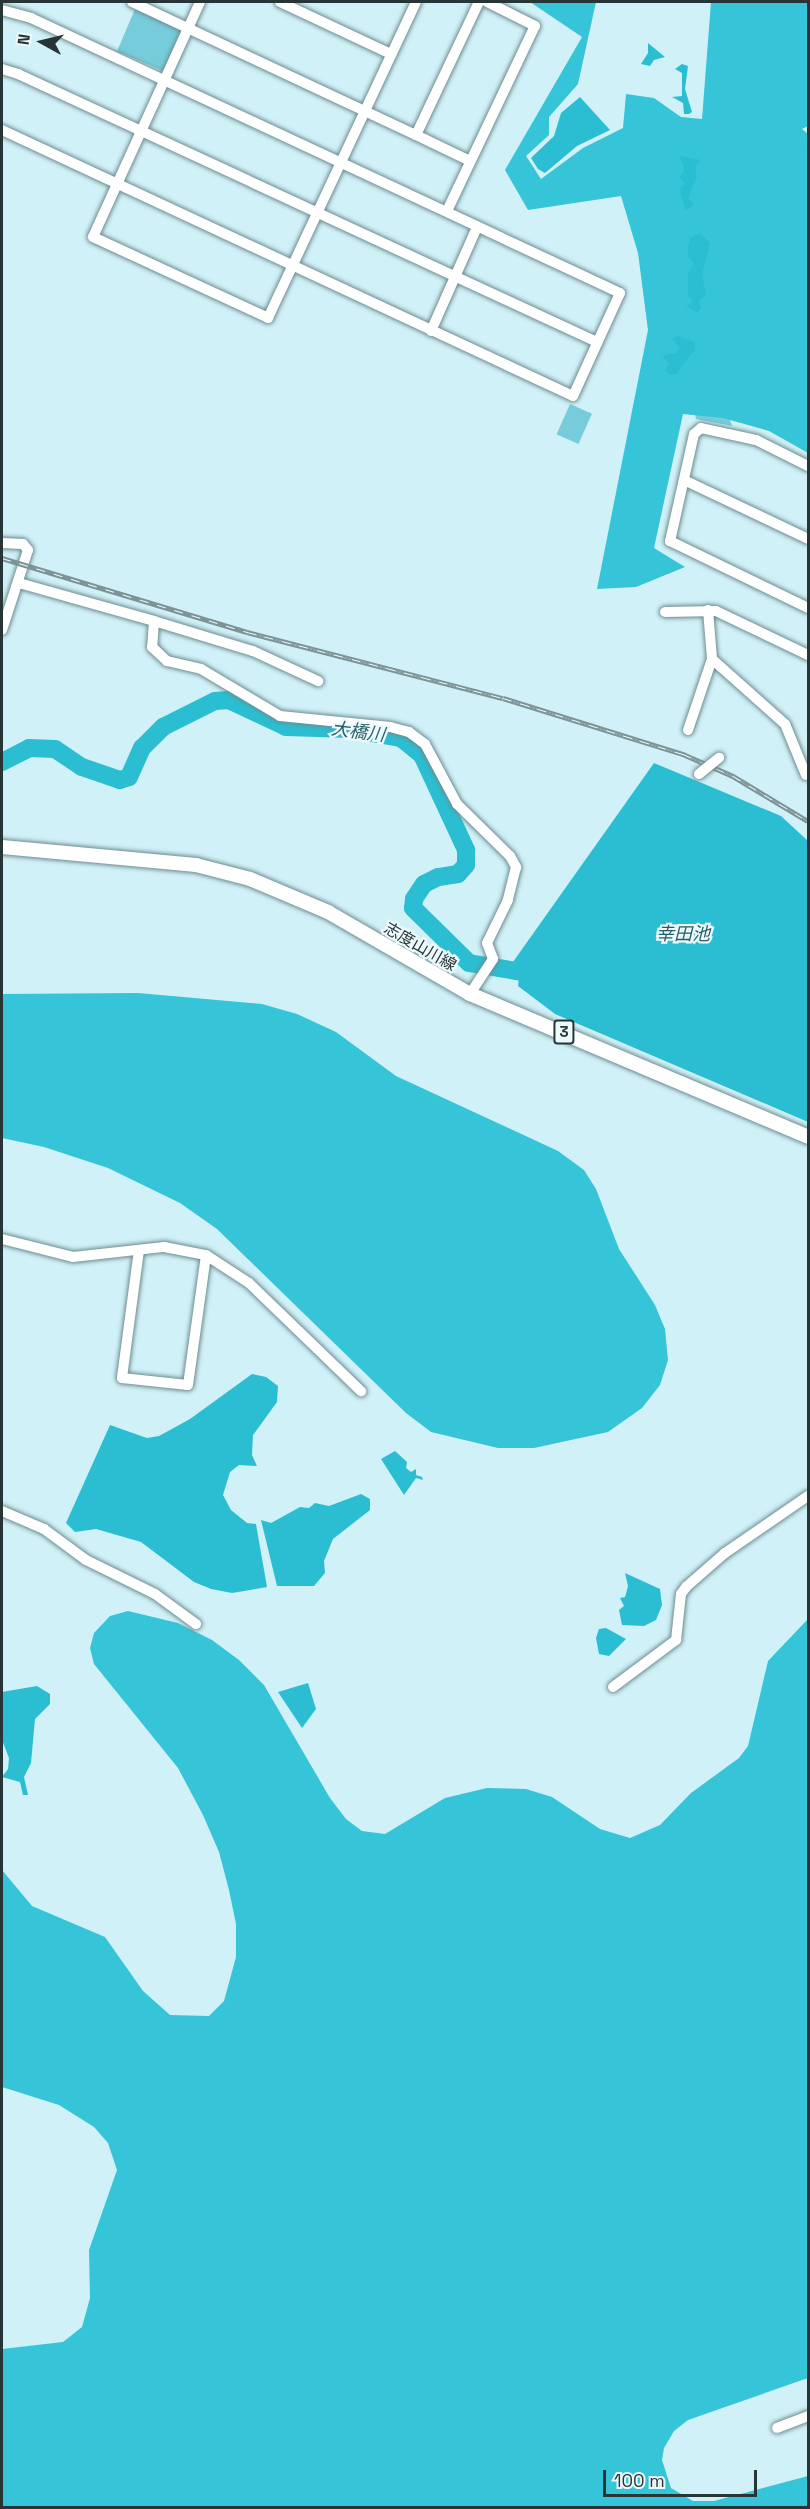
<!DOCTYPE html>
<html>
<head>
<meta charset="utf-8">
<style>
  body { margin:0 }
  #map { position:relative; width:810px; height:2509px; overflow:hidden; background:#d0f1f7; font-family:"Space Grotesk","Noto Sans JP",sans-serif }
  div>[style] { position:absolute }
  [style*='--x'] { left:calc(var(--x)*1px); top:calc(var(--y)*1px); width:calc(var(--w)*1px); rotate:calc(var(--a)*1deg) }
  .green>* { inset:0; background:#76ccdb; transform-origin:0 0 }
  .forest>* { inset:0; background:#36c4d8 }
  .water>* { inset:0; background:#2bbed2 }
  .river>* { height:18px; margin:-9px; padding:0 9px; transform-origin:9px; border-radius:9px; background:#2bbed2 }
  .roads { filter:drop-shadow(0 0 2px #6d8c91) drop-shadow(0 0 2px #6d8c91) }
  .minor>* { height:10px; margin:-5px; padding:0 5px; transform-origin:5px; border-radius:5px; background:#fff }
  .major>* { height:14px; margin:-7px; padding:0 7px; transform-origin:7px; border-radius:7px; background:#fff }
  .rail>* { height:5px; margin-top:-2.5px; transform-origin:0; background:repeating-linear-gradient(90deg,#edfafd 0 9px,#7c9397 0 18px); box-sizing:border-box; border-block:2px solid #7c9397 }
  .bridges { filter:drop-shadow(0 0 2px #6d8c91) drop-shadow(0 0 2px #6d8c91) }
  .minor-bridge>* { height:10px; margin:-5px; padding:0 5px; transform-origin:5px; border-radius:5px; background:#fff }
  span { translate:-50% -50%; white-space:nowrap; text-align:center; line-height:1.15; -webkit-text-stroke:4.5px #edfafd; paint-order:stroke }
  .shield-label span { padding:2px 4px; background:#edfafd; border:2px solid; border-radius:4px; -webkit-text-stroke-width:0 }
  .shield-label { font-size:15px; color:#283537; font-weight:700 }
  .street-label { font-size:16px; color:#283537 }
  .water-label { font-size:18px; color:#265e67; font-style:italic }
  .frame { position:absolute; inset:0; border:3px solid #283537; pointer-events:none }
  .north { position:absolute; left:12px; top:12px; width:60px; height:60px; -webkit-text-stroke:4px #edfafd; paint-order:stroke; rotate:278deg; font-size:16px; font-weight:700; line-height:24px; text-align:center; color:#283537 }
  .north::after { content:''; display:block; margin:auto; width:21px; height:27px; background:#283537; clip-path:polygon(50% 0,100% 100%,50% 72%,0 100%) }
  .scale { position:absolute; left:603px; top:2470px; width:154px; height:27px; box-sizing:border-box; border:3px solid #283537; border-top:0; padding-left:8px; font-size:18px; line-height:21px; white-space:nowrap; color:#283537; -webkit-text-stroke:4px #edfafd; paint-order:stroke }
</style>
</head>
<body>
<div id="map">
  <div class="green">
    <i style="left:135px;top:9px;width:51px;height:46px;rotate:23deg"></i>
    <i style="left:570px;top:404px;width:24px;height:33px;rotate:24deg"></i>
    <i style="clip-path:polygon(725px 406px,732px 426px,696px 419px,694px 407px)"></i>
  </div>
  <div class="forest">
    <i style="clip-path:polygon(530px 2px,596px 2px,578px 84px,549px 117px,549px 135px,526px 156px,541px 179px,583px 148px,623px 128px,626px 94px,654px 98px,681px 117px,702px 119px,711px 2px,808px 2px,808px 126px,802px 129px,808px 134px,808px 453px,769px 431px,723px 418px,683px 414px,654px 548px,685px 567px,636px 587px,597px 589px,648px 330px,638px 253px,621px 196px,528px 210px,505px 170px,582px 37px)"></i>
    <i style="clip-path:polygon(138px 993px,262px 1004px,297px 1014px,336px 1032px,396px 1076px,558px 1151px,584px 1170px,596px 1189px,619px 1249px,655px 1305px,665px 1329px,668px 1360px,660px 1385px,642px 1408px,608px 1432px,534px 1448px,498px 1448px,431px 1432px,406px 1413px,217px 1229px,180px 1203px,108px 1168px,44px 1147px,2px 1138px,2px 994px)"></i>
    <i style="clip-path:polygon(128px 1611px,178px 1623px,212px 1640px,239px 1660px,264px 1685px,330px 1798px,346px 1819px,362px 1831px,385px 1834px,445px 1798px,487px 1788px,526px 1789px,552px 1797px,600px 1829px,630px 1838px,660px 1825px,691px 1793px,739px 1758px,748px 1746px,768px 1661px,808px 1619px,808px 2378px,688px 2420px,674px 2431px,664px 2448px,662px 2460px,671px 2488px,693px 2501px,714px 2501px,808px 2476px,808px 2507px,2px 2507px,2px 2349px,63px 2342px,82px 2327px,90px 2298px,89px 2250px,117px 2170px,108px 2143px,94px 2127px,59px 2105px,2px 2087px,2px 1870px,32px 1906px,105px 1937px,143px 1991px,170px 2015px,209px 2016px,224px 2001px,236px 1957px,236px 1924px,229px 1890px,219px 1852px,203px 1815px,178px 1768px,94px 1664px,90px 1648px,94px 1633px,110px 1616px)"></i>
  </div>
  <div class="water">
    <i style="clip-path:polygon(648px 43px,665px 57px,654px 60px,650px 66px,641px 64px,648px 53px)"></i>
    <i style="clip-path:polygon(682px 64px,688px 66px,685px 89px,692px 112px,689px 114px,684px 114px,683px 103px,672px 97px,682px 96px,682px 73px,675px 69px)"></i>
    <i style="clip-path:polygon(580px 97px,610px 130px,577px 146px,545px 173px,538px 169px,531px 158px,554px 136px,561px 113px)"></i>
    <i style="clip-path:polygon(679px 156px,701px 160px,695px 166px,697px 177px,688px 198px,694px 205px,685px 211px,680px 189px,685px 183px,679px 177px,684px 171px,683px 164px)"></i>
    <i style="clip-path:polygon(700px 233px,710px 243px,702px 275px,706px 295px,699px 301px,701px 308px,697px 313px,686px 306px,693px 302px,688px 296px,688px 274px,694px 263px,688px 257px,688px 247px,690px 238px)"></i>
    <i style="clip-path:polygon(679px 336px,694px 342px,695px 349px,676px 374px,670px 375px,665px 370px,669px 363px,662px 356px,676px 353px,679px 348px,672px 338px)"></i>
    <i style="clip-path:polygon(654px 763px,781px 816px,808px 841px,808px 1122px,555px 1014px,518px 986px,519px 978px,508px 969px)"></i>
    <i style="clip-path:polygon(252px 1374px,266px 1377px,278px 1386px,277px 1402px,253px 1435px,252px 1455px,257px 1466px,239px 1465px,230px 1472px,223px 1495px,231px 1510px,247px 1523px,256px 1524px,267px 1587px,232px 1593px,211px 1589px,194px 1582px,141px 1542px,96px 1529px,75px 1532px,66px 1523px,110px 1425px,147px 1438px,159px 1436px,190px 1419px)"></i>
    <i style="clip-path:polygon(395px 1451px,407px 1462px,406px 1468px,411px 1472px,416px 1469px,416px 1475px,422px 1477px,423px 1480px,416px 1478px,404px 1495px,381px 1459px)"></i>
    <i style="clip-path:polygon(361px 1494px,370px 1499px,370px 1510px,333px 1539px,324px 1561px,325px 1573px,314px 1586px,277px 1586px,261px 1520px,271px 1523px,300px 1507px,309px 1508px,315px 1503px,329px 1506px)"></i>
    <i style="clip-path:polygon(625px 1573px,660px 1589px,662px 1605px,656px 1620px,644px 1626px,622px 1625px,619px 1610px,624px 1606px,620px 1598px,625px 1597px,628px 1586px)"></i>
    <i style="clip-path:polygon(606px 1628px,626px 1639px,609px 1656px,599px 1654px,596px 1638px,599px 1629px)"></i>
    <i style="clip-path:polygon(308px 1683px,316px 1709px,302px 1728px,278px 1692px)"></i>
    <i style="clip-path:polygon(37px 1686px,50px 1694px,50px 1704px,35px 1719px,31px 1763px,24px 1777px,28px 1795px,23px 1795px,20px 1782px,2px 1777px,8px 1769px,9px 1758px,2px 1740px,2px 1692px)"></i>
  </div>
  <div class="river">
    <i style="--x:2;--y:762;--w:30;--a:-27"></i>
    <i style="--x:29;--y:748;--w:26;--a:2"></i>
    <i style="--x:55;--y:749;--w:32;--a:34"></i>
    <i style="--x:82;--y:767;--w:40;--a:18.9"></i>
    <i style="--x:120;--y:780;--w:9;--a:-18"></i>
    <i style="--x:129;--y:777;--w:32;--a:-66"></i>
    <i style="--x:142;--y:748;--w:30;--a:-45"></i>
    <i style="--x:163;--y:727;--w:58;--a:-26.6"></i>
    <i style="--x:215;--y:701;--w:14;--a:-4"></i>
    <i style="--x:229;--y:700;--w:63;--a:25.3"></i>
    <i style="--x:286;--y:727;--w:64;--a:1.8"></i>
    <i style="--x:350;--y:729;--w:52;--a:10"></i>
    <i style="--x:401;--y:738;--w:27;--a:39"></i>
    <i style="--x:422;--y:755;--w:105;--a:65.1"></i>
    <i style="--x:466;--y:850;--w:15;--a:90"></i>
    <i style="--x:466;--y:865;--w:12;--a:132"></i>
    <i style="--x:458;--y:874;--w:20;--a:171"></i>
    <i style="--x:438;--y:877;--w:16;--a:153"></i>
    <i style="--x:424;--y:884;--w:18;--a:124"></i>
    <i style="--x:414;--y:899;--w:9;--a:96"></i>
    <i style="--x:413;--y:908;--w:78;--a:44.5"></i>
    <i style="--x:469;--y:963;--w:66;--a:9.6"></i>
  </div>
  <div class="roads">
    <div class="minor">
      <i style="--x:132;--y:2;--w:314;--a:25.1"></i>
      <i style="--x:416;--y:135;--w:147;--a:-64.7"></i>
      <i style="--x:200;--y:2;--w:258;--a:114.5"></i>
      <i style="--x:93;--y:237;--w:193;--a:24.8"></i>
      <i style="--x:268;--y:318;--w:349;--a:-64.9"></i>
      <i style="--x:280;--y:2;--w:123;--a:25.1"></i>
      <i style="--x:2;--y:10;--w:30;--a:15"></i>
      <i style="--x:31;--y:18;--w:650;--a:25.03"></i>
      <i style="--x:620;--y:293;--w:113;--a:114.5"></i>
      <i style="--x:573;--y:396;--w:630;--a:-155.02"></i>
      <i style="--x:2;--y:69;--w:17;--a:17"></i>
      <i style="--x:18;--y:74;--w:638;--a:24.84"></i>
      <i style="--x:416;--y:135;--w:60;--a:25.7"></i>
      <i style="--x:447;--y:211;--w:205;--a:-64.6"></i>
      <i style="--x:535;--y:26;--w:54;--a:-153.4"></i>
      <i style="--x:431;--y:331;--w:114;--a:-66.1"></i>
      <i style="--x:808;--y:466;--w:58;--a:-153.4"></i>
      <i style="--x:756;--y:440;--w:56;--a:-167.7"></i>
      <i style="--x:701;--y:428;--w:9;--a:139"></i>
      <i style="--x:694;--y:434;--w:110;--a:102.6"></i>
      <i style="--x:670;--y:541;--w:153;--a:25.9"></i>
      <i style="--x:684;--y:480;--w:137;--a:25.4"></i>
      <i style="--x:2;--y:543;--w:21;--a:3"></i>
      <i style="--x:23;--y:544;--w:8;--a:50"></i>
      <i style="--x:28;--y:550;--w:84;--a:108"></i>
      <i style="--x:19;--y:583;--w:140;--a:15.7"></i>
      <i style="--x:154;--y:621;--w:26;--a:94"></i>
      <i style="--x:152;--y:647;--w:21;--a:43"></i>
      <i style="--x:167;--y:661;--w:35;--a:13"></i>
      <i style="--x:201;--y:669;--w:92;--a:30.7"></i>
      <i style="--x:280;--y:716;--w:111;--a:5.7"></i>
      <i style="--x:390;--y:727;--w:20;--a:15"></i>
      <i style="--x:409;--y:732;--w:20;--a:37"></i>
      <i style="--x:425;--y:744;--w:68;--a:61.9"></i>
      <i style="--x:457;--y:804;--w:74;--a:44.5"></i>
      <i style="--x:510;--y:856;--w:13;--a:61"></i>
      <i style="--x:516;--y:867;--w:34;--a:104"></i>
      <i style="--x:508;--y:900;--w:48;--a:116"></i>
      <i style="--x:487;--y:943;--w:17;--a:69"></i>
      <i style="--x:493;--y:959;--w:42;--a:123.3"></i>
      <i style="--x:708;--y:610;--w:49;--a:85.3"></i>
      <i style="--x:712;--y:659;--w:98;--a:41.7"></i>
      <i style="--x:785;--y:724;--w:55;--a:67.6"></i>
      <i style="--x:665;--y:612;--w:51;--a:-1.1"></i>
      <i style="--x:716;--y:611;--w:102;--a:25.6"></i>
      <i style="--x:154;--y:621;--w:103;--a:16.9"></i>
      <i style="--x:253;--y:651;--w:72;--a:24.8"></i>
      <i style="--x:688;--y:730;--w:75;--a:-71.3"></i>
      <i style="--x:2;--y:1239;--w:73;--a:14.2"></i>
      <i style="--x:73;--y:1257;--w:92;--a:-6.3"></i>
      <i style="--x:164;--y:1247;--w:43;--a:10.8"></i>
      <i style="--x:206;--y:1255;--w:51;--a:33.1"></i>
      <i style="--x:249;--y:1283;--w:156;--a:44"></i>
      <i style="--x:139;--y:1250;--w:129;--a:97.6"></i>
      <i style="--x:122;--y:1378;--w:66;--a:6.1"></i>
      <i style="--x:188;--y:1385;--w:131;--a:-82.1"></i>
      <i style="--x:2;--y:1511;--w:46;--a:23.2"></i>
      <i style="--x:44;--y:1529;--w:52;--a:36.4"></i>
      <i style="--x:86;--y:1560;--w:77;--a:26.2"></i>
      <i style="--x:155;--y:1594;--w:51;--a:36.2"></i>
      <i style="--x:613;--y:1687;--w:79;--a:-36.7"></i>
      <i style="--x:676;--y:1640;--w:46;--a:-83.8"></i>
      <i style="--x:681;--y:1594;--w:9;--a:-54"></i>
      <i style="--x:686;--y:1587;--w:52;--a:-41.1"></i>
      <i style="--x:725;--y:1553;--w:101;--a:-34.5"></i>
      <i style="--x:777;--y:2428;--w:33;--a:-21"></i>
    </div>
    <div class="major">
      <i style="--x:2;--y:847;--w:195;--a:5.3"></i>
      <i style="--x:196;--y:865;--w:56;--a:14.5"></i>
      <i style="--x:250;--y:879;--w:85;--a:22.9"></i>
      <i style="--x:328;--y:912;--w:164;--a:30"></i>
      <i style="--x:470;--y:994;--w:367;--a:22.9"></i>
    </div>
  </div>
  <div class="rail">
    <i style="--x:2;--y:558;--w:256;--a:16.8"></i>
    <i style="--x:247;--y:632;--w:264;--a:14.5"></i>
    <i style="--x:503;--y:698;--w:189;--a:17.3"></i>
    <i style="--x:683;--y:754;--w:55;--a:23.7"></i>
    <i style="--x:733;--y:776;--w:87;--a:31"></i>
  </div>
  <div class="bridges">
    <div class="minor-bridge">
      <i style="--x:699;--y:774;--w:26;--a:-39"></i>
    </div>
  </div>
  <div class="shield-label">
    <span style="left:564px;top:1032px">3</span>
  </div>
  <div class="street-label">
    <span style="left:420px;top:947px;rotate:30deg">志度山川線</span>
  </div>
  <div class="water-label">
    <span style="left:358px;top:732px;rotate:7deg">大橋川</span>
    <span style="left:683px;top:934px">幸田池</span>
  </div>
  <div class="frame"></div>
  <div class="north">N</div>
  <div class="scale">100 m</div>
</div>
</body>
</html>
